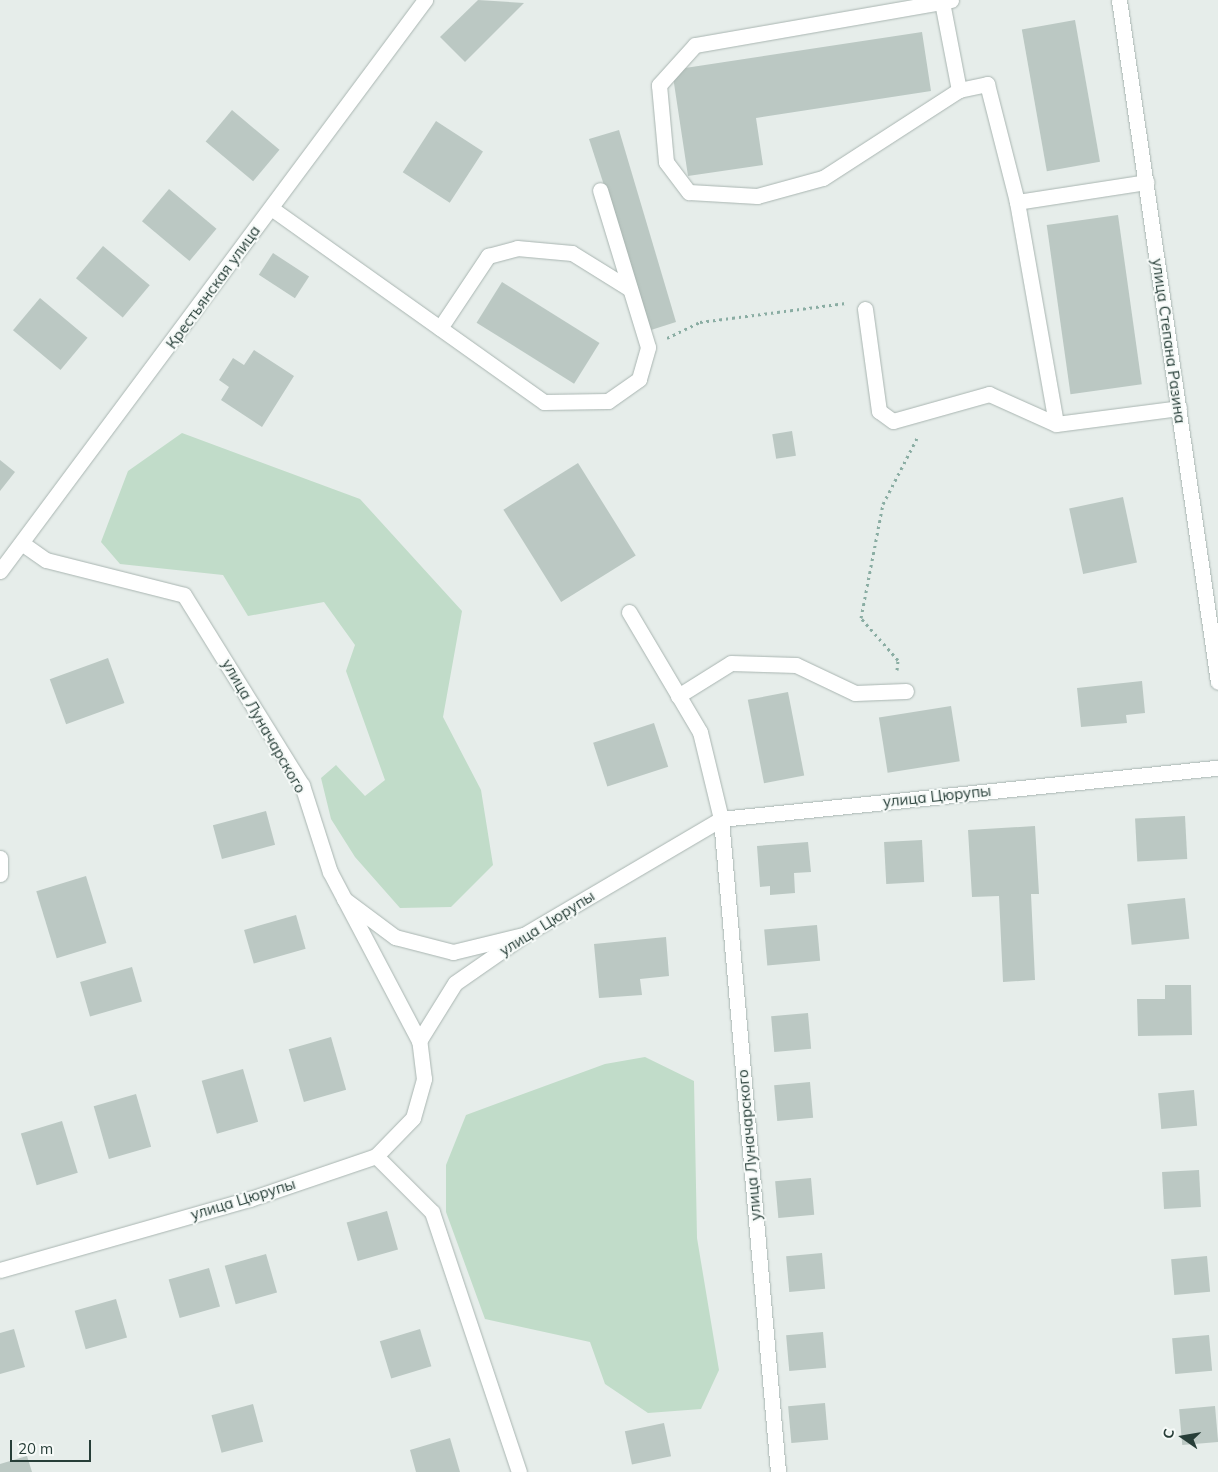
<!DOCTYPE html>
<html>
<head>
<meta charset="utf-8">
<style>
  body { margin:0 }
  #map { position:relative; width:1218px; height:1472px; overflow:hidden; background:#e6edea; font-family:Mulish,sans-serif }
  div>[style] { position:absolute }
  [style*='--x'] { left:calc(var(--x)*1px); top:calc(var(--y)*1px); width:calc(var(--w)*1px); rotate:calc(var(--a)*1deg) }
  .green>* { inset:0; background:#c1dcc9 }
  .building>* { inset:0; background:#bbc8c3; transform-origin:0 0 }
  .path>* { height:3px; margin-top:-1.5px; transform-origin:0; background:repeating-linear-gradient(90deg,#8aada3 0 2.5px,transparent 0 6.5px) }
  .roads { filter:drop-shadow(0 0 1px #a9b5b1) drop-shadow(0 0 1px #a9b5b1) }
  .lane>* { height:15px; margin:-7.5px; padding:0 7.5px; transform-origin:7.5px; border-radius:7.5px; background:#fff }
  .street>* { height:15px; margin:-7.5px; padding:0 7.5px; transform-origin:7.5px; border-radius:7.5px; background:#fff }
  span { translate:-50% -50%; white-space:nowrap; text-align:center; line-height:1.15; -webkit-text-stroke:4px #f6faf8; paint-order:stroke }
  .street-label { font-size:15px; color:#273e38 }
  .north { position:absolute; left:1158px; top:1412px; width:50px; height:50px; -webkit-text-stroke:4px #f6faf8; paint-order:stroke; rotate:283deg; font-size:14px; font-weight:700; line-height:20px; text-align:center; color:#273e38 }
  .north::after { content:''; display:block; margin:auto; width:18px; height:22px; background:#273e38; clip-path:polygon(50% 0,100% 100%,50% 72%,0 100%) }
  .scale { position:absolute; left:10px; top:1440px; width:81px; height:22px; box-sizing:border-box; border:2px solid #273e38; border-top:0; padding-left:6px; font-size:15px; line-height:18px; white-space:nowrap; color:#273e38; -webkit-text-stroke:4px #f6faf8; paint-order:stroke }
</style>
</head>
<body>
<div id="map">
  <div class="green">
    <i style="clip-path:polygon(182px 433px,360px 499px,462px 611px,443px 717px,481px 790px,493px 865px,451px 907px,400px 908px,355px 857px,331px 819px,321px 778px,336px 765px,365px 796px,385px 780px,346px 671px,355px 645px,324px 602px,248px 616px,223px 575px,120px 564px,101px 542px,128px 471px)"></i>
    <i style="clip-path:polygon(645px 1057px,694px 1081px,697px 1238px,719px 1370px,701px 1409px,648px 1413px,605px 1384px,590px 1342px,485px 1319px,446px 1212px,446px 1165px,466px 1115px,605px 1064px)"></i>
  </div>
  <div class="building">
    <i style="clip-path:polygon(478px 0,524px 3px,465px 62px,440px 37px)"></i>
    <i style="left:1075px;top:20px;width:144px;height:54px;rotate:80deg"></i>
    <i style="clip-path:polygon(922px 32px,931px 91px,756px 118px,763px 165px,688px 176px,672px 70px)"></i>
    <i style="left:232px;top:110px;width:62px;height:41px;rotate:40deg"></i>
    <i style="left:436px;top:121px;width:56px;height:61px;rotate:33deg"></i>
    <i style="clip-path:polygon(619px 130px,676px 322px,651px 330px,589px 139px)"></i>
    <i style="left:169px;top:189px;width:62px;height:42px;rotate:40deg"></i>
    <i style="left:1118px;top:215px;width:171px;height:72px;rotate:82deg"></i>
    <i style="left:103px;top:246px;width:61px;height:42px;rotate:40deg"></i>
    <i style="left:273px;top:253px;width:43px;height:26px;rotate:33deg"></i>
    <i style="left:502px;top:282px;width:115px;height:48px;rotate:32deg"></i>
    <i style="left:40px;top:298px;width:62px;height:42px;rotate:40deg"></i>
    <i style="clip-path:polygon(254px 350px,294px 376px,262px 427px,221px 400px,229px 387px,219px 380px,233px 358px,244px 365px)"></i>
    <i style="left:792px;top:431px;width:25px;height:20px;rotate:81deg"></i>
    <i style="clip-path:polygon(0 460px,15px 472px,0 491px)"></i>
    <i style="left:578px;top:463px;width:109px;height:88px;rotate:58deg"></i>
    <i style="left:1123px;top:497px;width:67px;height:55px;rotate:78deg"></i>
    <i style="left:108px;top:658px;width:48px;height:62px;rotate:70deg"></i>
    <i style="clip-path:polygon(1142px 681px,1145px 713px,1126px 715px,1127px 723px,1081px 727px,1077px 688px)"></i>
    <i style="left:788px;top:692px;width:85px;height:41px;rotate:79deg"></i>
    <i style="left:951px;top:706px;width:56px;height:73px;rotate:81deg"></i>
    <i style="left:654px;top:723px;width:46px;height:64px;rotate:72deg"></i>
    <i style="left:266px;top:811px;width:35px;height:55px;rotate:75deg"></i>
    <i style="left:1185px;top:816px;width:43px;height:50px;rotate:87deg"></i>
    <i style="clip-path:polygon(1035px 826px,1039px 894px,1031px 894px,1035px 980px,1003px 982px,999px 896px,972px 897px,968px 830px)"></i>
    <i style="left:922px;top:840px;width:42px;height:38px;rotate:87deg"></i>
    <i style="clip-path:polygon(808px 842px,811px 872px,794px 873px,795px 893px,770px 895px,770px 886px,760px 887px,757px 846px)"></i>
    <i style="left:86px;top:876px;width:70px;height:52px;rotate:73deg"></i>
    <i style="left:1185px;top:898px;width:41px;height:58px;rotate:84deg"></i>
    <i style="left:296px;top:915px;width:35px;height:54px;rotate:74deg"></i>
    <i style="left:817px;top:925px;width:36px;height:53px;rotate:85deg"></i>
    <i style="clip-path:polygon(666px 937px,669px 976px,640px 979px,642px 995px,599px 998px,594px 944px)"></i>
    <i style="left:132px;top:967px;width:36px;height:54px;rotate:74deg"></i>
    <i style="clip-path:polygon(1165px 985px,1191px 985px,1192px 1035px,1138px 1036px,1137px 999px,1165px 999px)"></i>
    <i style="left:808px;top:1013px;width:36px;height:37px;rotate:85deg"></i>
    <i style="left:331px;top:1037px;width:55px;height:44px;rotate:74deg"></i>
    <i style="left:243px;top:1069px;width:55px;height:43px;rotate:74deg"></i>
    <i style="left:810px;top:1082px;width:36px;height:36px;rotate:85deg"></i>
    <i style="left:1194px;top:1090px;width:36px;height:36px;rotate:85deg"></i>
    <i style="left:136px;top:1094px;width:55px;height:44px;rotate:74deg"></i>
    <i style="left:62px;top:1121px;width:54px;height:43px;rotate:73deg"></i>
    <i style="left:1199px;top:1170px;width:37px;height:37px;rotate:87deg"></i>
    <i style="left:811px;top:1178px;width:37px;height:36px;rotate:85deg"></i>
    <i style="left:387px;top:1211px;width:40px;height:42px;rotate:74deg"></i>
    <i style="left:822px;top:1253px;width:36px;height:36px;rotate:85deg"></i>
    <i style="left:266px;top:1254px;width:40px;height:43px;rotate:74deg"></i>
    <i style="left:1207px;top:1256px;width:36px;height:36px;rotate:85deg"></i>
    <i style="left:209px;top:1268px;width:40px;height:42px;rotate:74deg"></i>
    <i style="left:116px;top:1299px;width:40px;height:43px;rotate:74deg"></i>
    <i style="clip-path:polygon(14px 1329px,25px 1367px,0 1374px,0 1333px)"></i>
    <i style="left:420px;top:1329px;width:39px;height:42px;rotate:73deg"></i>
    <i style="left:823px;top:1332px;width:36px;height:37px;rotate:85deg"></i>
    <i style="left:1209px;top:1335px;width:36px;height:37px;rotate:85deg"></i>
    <i style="left:825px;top:1403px;width:37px;height:37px;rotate:85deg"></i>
    <i style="left:253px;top:1404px;width:39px;height:43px;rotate:75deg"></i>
    <i style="left:1215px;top:1406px;width:36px;height:36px;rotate:85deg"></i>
    <i style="left:664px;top:1423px;width:34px;height:40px;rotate:78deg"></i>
    <i style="clip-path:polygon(450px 1438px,460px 1472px,416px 1472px,410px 1450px)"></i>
    <i style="clip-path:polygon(27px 1456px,32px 1472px,0 1472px,0 1464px)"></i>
  </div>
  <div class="path">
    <i style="--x:667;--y:338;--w:37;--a:-26"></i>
    <i style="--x:700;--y:322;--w:147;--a:-7.4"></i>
    <i style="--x:897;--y:670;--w:10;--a:-84"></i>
    <i style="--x:898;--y:660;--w:56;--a:-131.4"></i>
    <i style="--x:861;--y:618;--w:116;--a:-79.1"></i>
    <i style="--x:883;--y:504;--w:74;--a:-62.7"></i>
  </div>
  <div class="roads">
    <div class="lane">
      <i style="--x:951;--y:0;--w:9;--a:167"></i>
      <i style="--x:942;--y:2;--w:90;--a:79.1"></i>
      <i style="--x:959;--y:90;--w:29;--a:-12"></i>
      <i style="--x:987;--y:84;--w:122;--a:75.7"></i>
      <i style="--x:1017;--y:202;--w:131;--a:-8.8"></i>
      <i style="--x:942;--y:2;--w:251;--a:170.1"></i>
      <i style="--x:695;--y:45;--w:54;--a:132"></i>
      <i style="--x:659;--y:85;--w:77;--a:84.8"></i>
      <i style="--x:666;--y:162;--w:38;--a:53"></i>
      <i style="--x:689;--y:192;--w:68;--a:3.4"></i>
      <i style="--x:757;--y:196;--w:68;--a:-15.3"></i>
      <i style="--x:823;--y:178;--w:162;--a:-32.9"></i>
      <i style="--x:1017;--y:202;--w:225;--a:80"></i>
      <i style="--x:271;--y:208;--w:335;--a:35.4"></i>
      <i style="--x:544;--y:402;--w:64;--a:-0.9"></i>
      <i style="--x:608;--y:401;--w:38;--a:-35"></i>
      <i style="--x:639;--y:379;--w:33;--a:-74"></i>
      <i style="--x:648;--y:347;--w:164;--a:-107"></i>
      <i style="--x:865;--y:309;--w:103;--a:82.2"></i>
      <i style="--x:879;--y:411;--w:17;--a:36"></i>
      <i style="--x:893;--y:421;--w:100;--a:-15.7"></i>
      <i style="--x:989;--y:394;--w:73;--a:24.1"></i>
      <i style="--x:1056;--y:424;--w:124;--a:-7.4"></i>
      <i style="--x:440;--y:328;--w:87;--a:-56.3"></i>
      <i style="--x:488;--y:256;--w:30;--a:-15"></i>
      <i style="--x:517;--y:248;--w:55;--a:5.2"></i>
      <i style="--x:572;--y:253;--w:68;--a:31.8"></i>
      <i style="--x:629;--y:612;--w:139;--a:59.4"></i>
      <i style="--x:700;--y:732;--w:89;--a:76.4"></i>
      <i style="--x:678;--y:696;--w:62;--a:-31.9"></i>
      <i style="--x:731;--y:663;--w:65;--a:1.8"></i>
      <i style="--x:796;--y:665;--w:65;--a:25.4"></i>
      <i style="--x:855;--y:693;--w:51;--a:-2.2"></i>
      <i style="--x:344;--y:899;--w:64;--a:36.7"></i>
      <i style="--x:395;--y:937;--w:60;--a:14.5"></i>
      <i style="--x:453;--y:952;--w:72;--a:-13.7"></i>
    </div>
    <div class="street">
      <i style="--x:1119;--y:0;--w:689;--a:81.74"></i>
      <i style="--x:23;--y:544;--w:28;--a:35"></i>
      <i style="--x:46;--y:560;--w:142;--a:14.2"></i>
      <i style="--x:184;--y:595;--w:224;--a:58.2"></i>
      <i style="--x:302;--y:785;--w:91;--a:72.2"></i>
      <i style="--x:330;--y:872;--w:191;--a:62.2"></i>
      <i style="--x:0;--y:571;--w:712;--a:-53.34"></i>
      <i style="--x:721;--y:819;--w:655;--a:85.01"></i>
      <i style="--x:0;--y:858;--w:16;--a:90"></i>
      <i style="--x:376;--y:1156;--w:79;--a:45"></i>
      <i style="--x:432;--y:1212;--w:274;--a:71.5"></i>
      <i style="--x:0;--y:1270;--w:260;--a:-15.9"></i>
      <i style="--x:250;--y:1199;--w:133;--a:-18.8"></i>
      <i style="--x:376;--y:1156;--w:53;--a:-45.8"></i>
      <i style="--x:413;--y:1118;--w:41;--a:-74.2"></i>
      <i style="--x:424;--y:1079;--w:38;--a:-97"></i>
      <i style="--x:419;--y:1041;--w:68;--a:-58.2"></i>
      <i style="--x:455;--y:983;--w:84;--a:-34.8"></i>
      <i style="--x:524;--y:935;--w:229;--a:-30.5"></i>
      <i style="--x:721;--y:819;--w:500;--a:-5.9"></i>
    </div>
  </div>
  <div class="street-label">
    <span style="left:213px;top:287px;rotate:-54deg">Крестьянская улица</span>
    <span style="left:1169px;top:341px;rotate:82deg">улица Степана Разина</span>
    <span style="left:264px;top:726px;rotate:60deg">улица Луначарского</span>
    <span style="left:937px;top:796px;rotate:-6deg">улица Цюрупы</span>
    <span style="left:547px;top:923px;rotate:-32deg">улица Цюрупы</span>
    <span style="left:749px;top:1145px;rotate:-95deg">улица Луначарского</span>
    <span style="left:243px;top:1199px;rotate:-17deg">улица Цюрупы</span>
  </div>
  <div class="north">С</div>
  <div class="scale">20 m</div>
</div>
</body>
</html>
